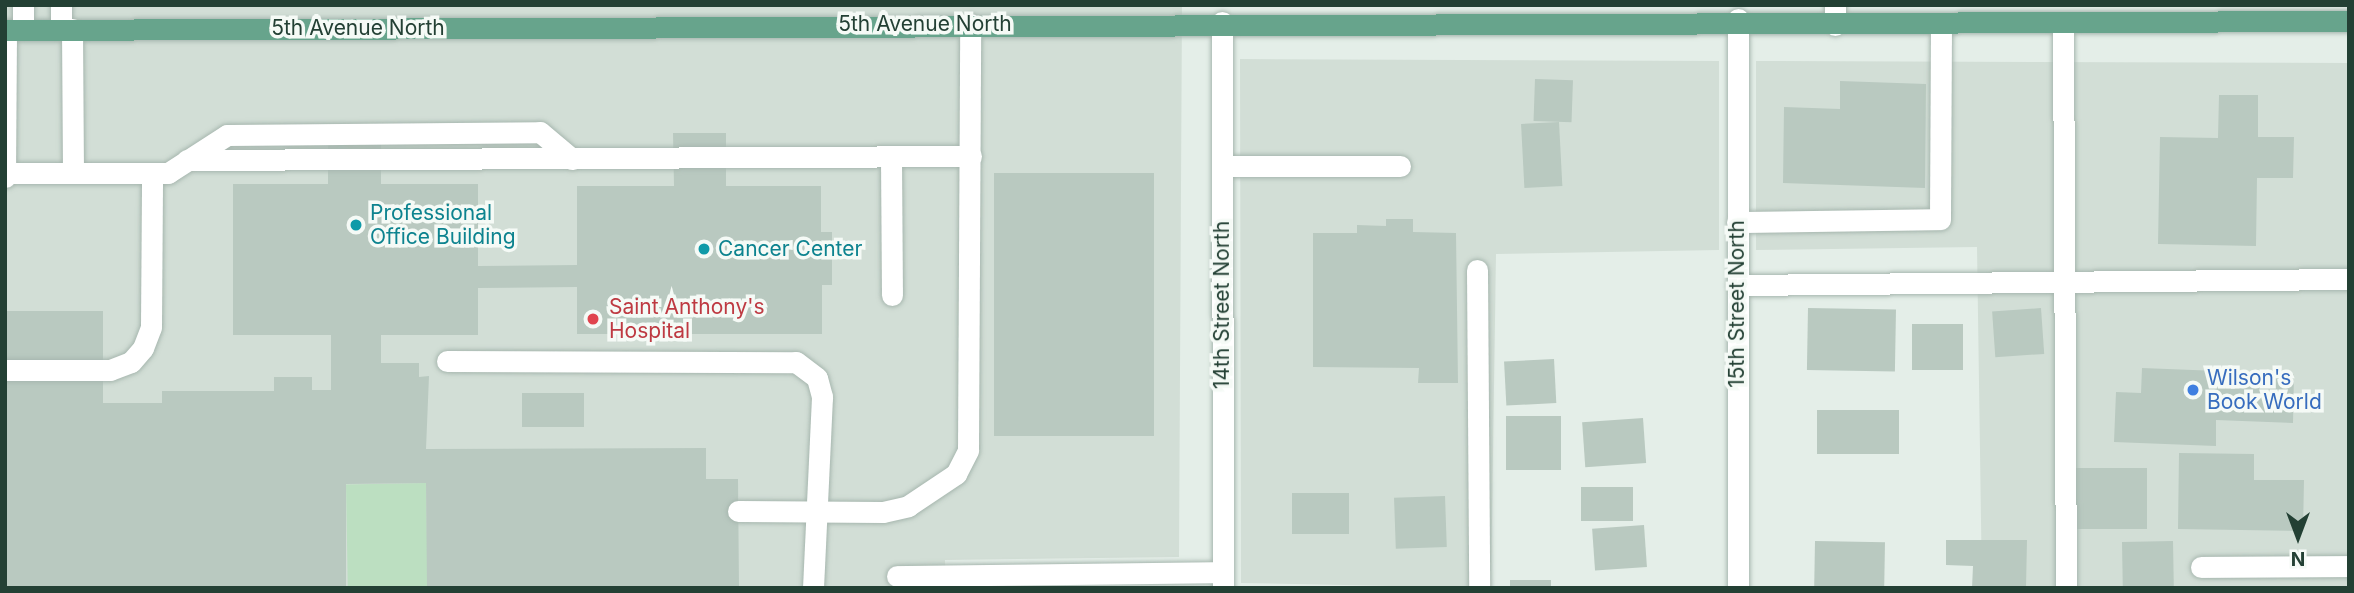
<!DOCTYPE html>
<html>
<head>
<meta charset="utf-8">
<style>
  body { margin:0 }
  #map { position:relative; width:2354px; height:593px; overflow:hidden; background:#e4eee8; font-family:Inter,sans-serif }
  div>[style] { position:absolute }
  [style*='--x'] { left:calc(var(--x)*1px); top:calc(var(--y)*1px); width:calc(var(--w)*1px); rotate:calc(var(--a)*1deg) }
  .built>* { inset:0; background:#d2ded6 }
  .green>* { inset:0; background:#bcdfc1; transform-origin:0 0 }
  .building>* { inset:0; background:#b9c9c0; transform-origin:0 0 }
  .roads { filter:drop-shadow(0 0 2px #a6b6ae) drop-shadow(0 0 2px #a6b6ae) }
  .minor>* { height:21px; margin:-10.5px; padding:0 10.5px; transform-origin:10.5px; border-radius:10.5px; background:#fff }
  .major>* { height:21px; margin:-10.5px; padding:0 10.5px; transform-origin:10.5px; border-radius:10.5px; background:#67a48c }
  .dots>* { width:19px; height:19px; translate:-50% -50%; box-sizing:border-box; border:4px solid #f5faf6; border-radius:50% }
  span { translate:-50% -50%; white-space:nowrap; text-align:center; line-height:1.15; -webkit-text-stroke:7px #f5faf6; paint-order:stroke }
  .street-label { font-size:21px; color:#234034 }
  .culture-label { font-size:21px; color:#0d838f }
  .left { translate:0 -50%; text-align:left }
  .health-label { font-size:21px; color:#be3a42 }
  .shop-label { font-size:21px; color:#366cbe }
  .frame { position:absolute; inset:0; border:7px solid #234034; pointer-events:none }
  .north { position:absolute; left:2263px; top:502px; width:70px; height:70px; -webkit-text-stroke:5px #f5faf6; paint-order:stroke; rotate:180deg; font-size:19px; font-weight:700; line-height:28px; text-align:center; color:#234034 }
  .north::after { content:''; display:block; margin:auto; width:24px; height:32px; background:#234034; clip-path:polygon(50% 0,100% 100%,50% 72%,0 100%) }
</style>
</head>
<body>
<div id="map">
  <div class="built">
    <i style="clip-path:polygon(5px 5px,1182px 5px,1179px 557px,945px 560px,945px 588px,5px 588px)"></i>
    <i style="clip-path:polygon(1240px 59px,1719px 61px,1719px 250px,1496px 254px,1491px 588px,1241px 583px)"></i>
    <i style="clip-path:polygon(1756px 61px,2349px 63px,2349px 588px,1982px 588px,1977px 247px,1756px 250px)"></i>
  </div>
  <div class="green">
    <i style="left:426px;top:483px;width:105px;height:80px;rotate:89deg"></i>
  </div>
  <div class="building">
    <i style="left:1535px;top:79px;width:38px;height:42px;rotate:2deg"></i>
    <i style="clip-path:polygon(1840px 81px,1926px 84px,1925px 188px,1783px 183px,1784px 107px,1840px 109px)"></i>
    <i style="clip-path:polygon(2219px 95px,2258px 95px,2258px 137px,2294px 137px,2293px 178px,2257px 178px,2256px 246px,2158px 244px,2160px 137px,2218px 138px)"></i>
    <i style="left:1559px;top:122px;width:64px;height:38px;rotate:87deg"></i>
    <i style="clip-path:polygon(673px 133px,726px 133px,726px 186px,821px 186px,821px 232px,832px 232px,832px 285px,822px 285px,822px 334px,577px 334px,577px 287px,478px 288px,478px 335px,381px 335px,381px 363px,419px 363px,419px 377px,429px 376px,426px 449px,706px 448px,706px 479px,738px 479px,739px 588px,427px 588px,426px 483px,346px 484px,346px 588px,5px 588px,5px 311px,103px 311px,103px 403px,162px 403px,162px 391px,274px 391px,274px 377px,312px 377px,312px 390px,331px 390px,331px 335px,233px 335px,233px 184px,328px 184px,328px 144px,381px 143px,381px 184px,478px 184px,478px 266px,577px 265px,577px 186px,674px 186px)"></i>
    <i style="left:1154px;top:173px;width:263px;height:160px;rotate:90deg"></i>
    <i style="clip-path:polygon(1386px 219px,1413px 219px,1413px 232px,1456px 233px,1458px 383px,1418px 383px,1419px 368px,1313px 367px,1313px 233px,1357px 233px,1357px 225px,1386px 226px)"></i>
    <i style="left:1808px;top:308px;width:88px;height:62px;rotate:1deg"></i>
    <i style="left:2041px;top:308px;width:46px;height:49px;rotate:86deg"></i>
    <i style="left:1912px;top:324px;width:51px;height:46px"></i>
    <i style="left:1554px;top:359px;width:44px;height:50px;rotate:87deg"></i>
    <i style="clip-path:polygon(2142px 368px,2294px 374px,2293px 423px,2216px 420px,2216px 446px,2114px 442px,2116px 392px,2141px 393px)"></i>
    <i style="left:522px;top:393px;width:62px;height:34px"></i>
    <i style="left:1817px;top:410px;width:82px;height:44px"></i>
    <i style="left:1506px;top:416px;width:55px;height:54px"></i>
    <i style="left:1643px;top:418px;width:45px;height:61px;rotate:86deg"></i>
    <i style="clip-path:polygon(2179px 453px,2254px 454px,2254px 480px,2304px 480px,2303px 531px,2178px 529px)"></i>
    <i style="left:2147px;top:468px;width:61px;height:75px;rotate:90deg"></i>
    <i style="left:1581px;top:487px;width:52px;height:34px"></i>
    <i style="left:1292px;top:493px;width:57px;height:41px"></i>
    <i style="left:1445px;top:496px;width:51px;height:51px;rotate:88deg"></i>
    <i style="left:1644px;top:525px;width:42px;height:52px;rotate:86deg"></i>
    <i style="clip-path:polygon(1946px 540px,2027px 540px,2026px 588px,1972px 588px,1973px 566px,1946px 565px)"></i>
    <i style="left:1815px;top:541px;width:70px;height:47px;rotate:1deg"></i>
    <i style="left:2173px;top:541px;width:47px;height:51px;rotate:89deg"></i>
    <i style="left:1510px;top:580px;width:41px;height:8px"></i>
  </div>
  <div class="roads">
    <div class="minor">
      <i style="--x:23;--y:5;--w:24;--a:90"></i>
      <i style="--x:61;--y:5;--w:24;--a:90"></i>
      <i style="--x:1835;--y:5;--w:20;--a:90"></i>
      <i style="--x:1222;--y:22;--w:566;--a:89.9"></i>
      <i style="--x:2063;--y:23;--w:565;--a:89.7"></i>
      <i style="--x:72;--y:29;--w:144;--a:89.6"></i>
      <i style="--x:891;--y:157;--w:138;--a:89.6"></i>
      <i style="--x:187;--y:160;--w:784;--a:-0.29"></i>
      <i style="--x:1222;--y:166;--w:178;--a:0"></i>
      <i style="--x:5;--y:173;--w:163;--a:0"></i>
      <i style="--x:168;--y:173;--w:70;--a:-32.8"></i>
      <i style="--x:227;--y:135;--w:313;--a:-0.5"></i>
      <i style="--x:540;--y:132;--w:42;--a:40.2"></i>
      <i style="--x:5;--y:177;--w:147;--a:-89.6"></i>
      <i style="--x:1737;--y:222;--w:203;--a:-0.8"></i>
      <i style="--x:1940;--y:219;--w:195;--a:-89.7"></i>
      <i style="--x:1477;--y:270;--w:318;--a:89.6"></i>
      <i style="--x:1737;--y:285;--w:612;--a:-0.56"></i>
      <i style="--x:447;--y:361;--w:349;--a:0.2"></i>
      <i style="--x:796;--y:362;--w:26;--a:37"></i>
      <i style="--x:817;--y:378;--w:20;--a:75"></i>
      <i style="--x:822;--y:397;--w:191;--a:92.7"></i>
      <i style="--x:5;--y:370;--w:105;--a:0"></i>
      <i style="--x:110;--y:370;--w:22;--a:-21"></i>
      <i style="--x:131;--y:362;--w:18;--a:-49"></i>
      <i style="--x:143;--y:348;--w:22;--a:-69"></i>
      <i style="--x:151;--y:327;--w:154;--a:-89.6"></i>
      <i style="--x:738;--y:511;--w:145;--a:0.4"></i>
      <i style="--x:883;--y:512;--w:26;--a:-13"></i>
      <i style="--x:908;--y:506;--w:58;--a:-33.7"></i>
      <i style="--x:956;--y:474;--w:27;--a:-63"></i>
      <i style="--x:968;--y:450;--w:426;--a:-89.7"></i>
      <i style="--x:2201;--y:567;--w:148;--a:-0.4"></i>
      <i style="--x:897;--y:576;--w:326;--a:-0.7"></i>
      <i style="--x:1738;--y:588;--w:569;--a:-90"></i>
    </div>
    <div class="major">
      <i style="--x:5;--y:30;--w:2344;--a:-0.22"></i>
    </div>
  </div>
  <div class="dots">
    <i style="left:356px;top:225px;background:#0f9aa8"></i>
    <i style="left:704px;top:249px;background:#0f9aa8"></i>
    <i style="left:593px;top:319px;background:#e0444e"></i>
    <i style="left:2193px;top:390px;background:#3f7fe0"></i>
  </div>
  <div class="street-label">
    <span style="left:925px;top:24px">5th Avenue North</span>
    <span style="left:358px;top:28px">5th Avenue North</span>
    <span style="left:1737px;top:304px;rotate:-90deg">15th Street North</span>
    <span style="left:1222px;top:305px;rotate:-90deg">14th Street North</span>
  </div>
  <div class="culture-label">
    <span class="left" style="left:370px;top:225px">Professional<br>Office Building</span>
    <span class="left" style="left:718px;top:249px">Cancer Center</span>
  </div>
  <div class="health-label">
    <span class="left" style="left:609px;top:319px">Saint Anthony's<br>Hospital</span>
  </div>
  <div class="shop-label">
    <span class="left" style="left:2207px;top:390px">Wilson's<br>Book World</span>
  </div>
  <div class="frame"></div>
  <div class="north">N</div>
</div>
</body>
</html>
